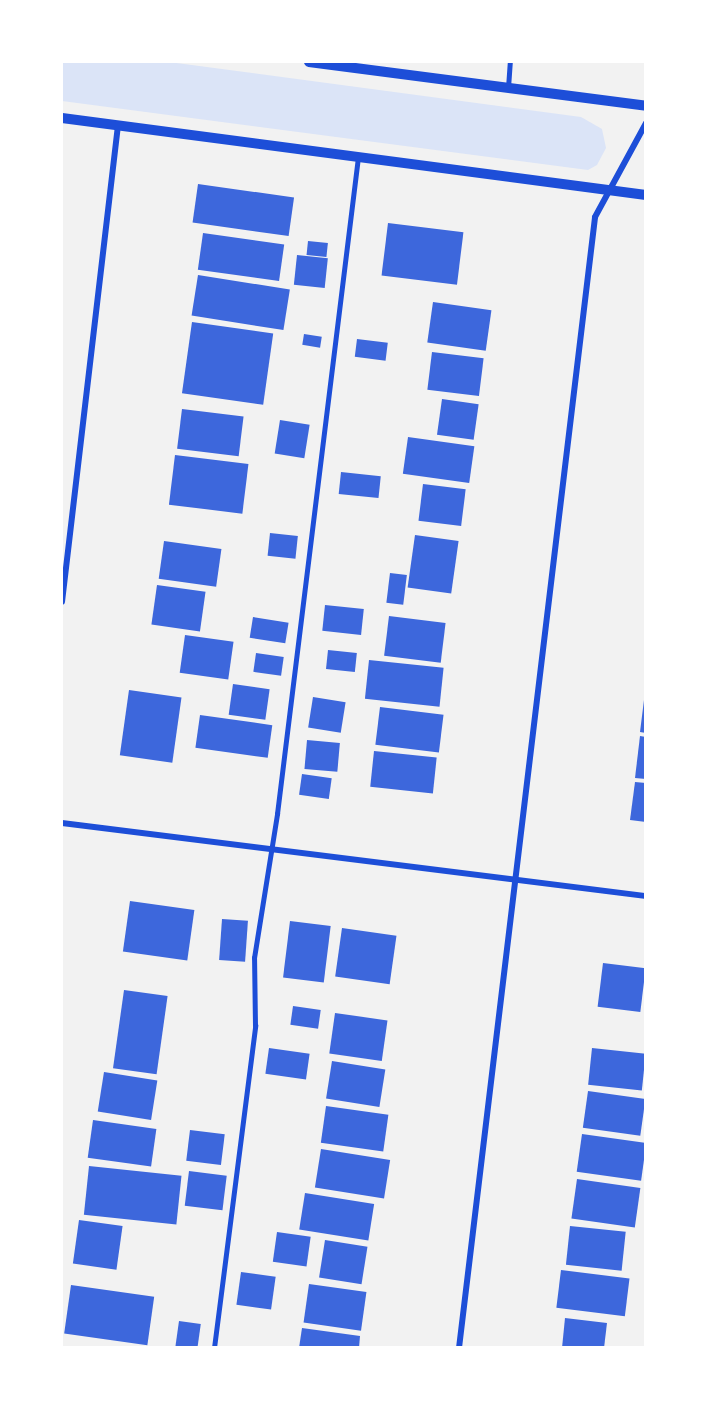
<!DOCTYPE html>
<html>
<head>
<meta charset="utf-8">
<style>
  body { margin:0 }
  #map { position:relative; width:707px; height:1409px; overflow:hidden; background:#f2f2f2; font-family:Signika,sans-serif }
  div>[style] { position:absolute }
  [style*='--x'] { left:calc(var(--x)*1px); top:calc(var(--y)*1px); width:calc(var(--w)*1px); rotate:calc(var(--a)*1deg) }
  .green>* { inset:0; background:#dbe4f7 }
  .building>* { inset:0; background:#3d67dc; transform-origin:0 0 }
  .service>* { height:4.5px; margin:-2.25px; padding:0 2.25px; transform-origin:2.25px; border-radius:2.25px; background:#1d4ed8 }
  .minor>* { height:6px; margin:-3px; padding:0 3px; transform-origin:3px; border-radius:3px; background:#1d4ed8 }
  .tertiary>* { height:10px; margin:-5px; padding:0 5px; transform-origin:5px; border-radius:5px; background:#1d4ed8 }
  span { translate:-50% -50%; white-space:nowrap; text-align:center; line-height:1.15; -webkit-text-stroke:6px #fff; paint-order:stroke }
  .frame { position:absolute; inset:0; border:63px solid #fff; pointer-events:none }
</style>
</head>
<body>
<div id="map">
  <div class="green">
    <i style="clip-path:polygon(62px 62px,169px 62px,581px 117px,602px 129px,606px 148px,597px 165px,588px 170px,62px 101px)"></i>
  </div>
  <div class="building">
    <i style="left:198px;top:184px;width:97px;height:39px;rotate:8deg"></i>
    <i style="left:388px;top:223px;width:76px;height:53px;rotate:7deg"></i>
    <i style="left:203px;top:233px;width:82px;height:37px;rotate:8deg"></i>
    <i style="left:308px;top:241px;width:20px;height:14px;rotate:6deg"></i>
    <i style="left:297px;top:255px;width:31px;height:30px;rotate:6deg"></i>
    <i style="left:198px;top:275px;width:93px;height:41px;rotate:9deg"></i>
    <i style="left:433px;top:302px;width:59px;height:41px;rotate:8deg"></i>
    <i style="left:192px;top:322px;width:82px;height:72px;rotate:8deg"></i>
    <i style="left:304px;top:334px;width:18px;height:11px;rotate:9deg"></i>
    <i style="left:357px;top:339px;width:31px;height:18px;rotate:7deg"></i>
    <i style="left:432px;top:352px;width:52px;height:38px;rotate:7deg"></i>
    <i style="left:442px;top:399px;width:37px;height:36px;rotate:8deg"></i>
    <i style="left:182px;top:409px;width:62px;height:40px;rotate:7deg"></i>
    <i style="left:280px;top:420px;width:30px;height:34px;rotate:9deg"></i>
    <i style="left:408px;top:437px;width:67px;height:37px;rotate:8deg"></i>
    <i style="left:175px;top:455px;width:74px;height:50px;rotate:7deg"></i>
    <i style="left:341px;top:472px;width:40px;height:22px;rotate:6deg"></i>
    <i style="left:423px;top:484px;width:43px;height:37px;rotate:7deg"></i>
    <i style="left:270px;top:533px;width:28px;height:23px;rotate:6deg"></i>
    <i style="left:415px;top:535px;width:44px;height:53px;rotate:8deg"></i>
    <i style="left:164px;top:541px;width:58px;height:38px;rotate:8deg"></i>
    <i style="left:390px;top:573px;width:17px;height:30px;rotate:7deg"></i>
    <i style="left:157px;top:585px;width:49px;height:40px;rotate:8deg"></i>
    <i style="left:325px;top:605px;width:39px;height:26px;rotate:6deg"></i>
    <i style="left:389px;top:616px;width:57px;height:40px;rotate:7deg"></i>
    <i style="left:253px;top:617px;width:36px;height:21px;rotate:9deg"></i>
    <i style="left:185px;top:635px;width:49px;height:38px;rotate:8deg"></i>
    <i style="left:328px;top:650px;width:29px;height:19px;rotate:6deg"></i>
    <i style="left:256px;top:653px;width:28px;height:19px;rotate:8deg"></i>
    <i style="left:369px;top:660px;width:75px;height:39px;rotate:6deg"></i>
    <i style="left:233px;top:684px;width:37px;height:31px;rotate:8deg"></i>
    <i style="left:129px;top:690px;width:53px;height:66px;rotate:8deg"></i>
    <i style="left:313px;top:697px;width:33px;height:31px;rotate:9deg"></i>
    <i style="clip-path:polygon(644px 700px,646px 700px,646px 733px,640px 732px)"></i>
    <i style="left:380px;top:707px;width:64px;height:38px;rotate:7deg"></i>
    <i style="left:200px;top:715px;width:73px;height:33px;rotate:8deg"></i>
    <i style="clip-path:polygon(640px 736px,646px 737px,646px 779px,635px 778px)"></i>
    <i style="left:307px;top:740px;width:33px;height:29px;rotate:5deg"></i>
    <i style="left:374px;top:751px;width:63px;height:36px;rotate:6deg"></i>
    <i style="left:302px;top:774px;width:30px;height:21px;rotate:8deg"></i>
    <i style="clip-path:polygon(635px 782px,646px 783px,646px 822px,630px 820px)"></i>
    <i style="left:130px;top:901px;width:65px;height:51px;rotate:8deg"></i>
    <i style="left:222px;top:919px;width:26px;height:41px;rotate:4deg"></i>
    <i style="left:290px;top:921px;width:41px;height:57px;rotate:7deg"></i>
    <i style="left:342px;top:928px;width:55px;height:49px;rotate:8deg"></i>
    <i style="left:603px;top:963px;width:43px;height:44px;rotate:7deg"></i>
    <i style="left:124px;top:990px;width:44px;height:79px;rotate:8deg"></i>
    <i style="left:293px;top:1006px;width:28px;height:19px;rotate:8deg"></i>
    <i style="left:335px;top:1013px;width:53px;height:41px;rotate:8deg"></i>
    <i style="left:269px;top:1048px;width:41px;height:26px;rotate:8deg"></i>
    <i style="left:592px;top:1048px;width:54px;height:37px;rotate:6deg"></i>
    <i style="left:332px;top:1061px;width:54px;height:38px;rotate:9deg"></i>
    <i style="left:104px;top:1072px;width:54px;height:40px;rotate:9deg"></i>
    <i style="left:588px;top:1091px;width:58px;height:37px;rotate:8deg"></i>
    <i style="left:326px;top:1106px;width:63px;height:37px;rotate:8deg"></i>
    <i style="left:93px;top:1120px;width:64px;height:38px;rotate:8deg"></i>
    <i style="left:190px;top:1130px;width:35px;height:31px;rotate:7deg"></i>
    <i style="left:582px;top:1134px;width:65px;height:38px;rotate:8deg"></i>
    <i style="left:321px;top:1149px;width:70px;height:39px;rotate:9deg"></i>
    <i style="left:89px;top:1166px;width:93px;height:49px;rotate:6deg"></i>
    <i style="left:189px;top:1171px;width:38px;height:35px;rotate:7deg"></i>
    <i style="left:577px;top:1179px;width:64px;height:40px;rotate:8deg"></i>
    <i style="left:305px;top:1193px;width:70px;height:37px;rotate:9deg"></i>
    <i style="left:79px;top:1220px;width:44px;height:44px;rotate:8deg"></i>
    <i style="left:570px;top:1226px;width:56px;height:39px;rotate:6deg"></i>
    <i style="left:277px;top:1232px;width:34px;height:30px;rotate:8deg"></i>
    <i style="left:325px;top:1240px;width:43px;height:38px;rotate:9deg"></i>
    <i style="left:561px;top:1270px;width:69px;height:38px;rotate:7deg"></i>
    <i style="left:241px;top:1272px;width:35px;height:33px;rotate:8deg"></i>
    <i style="left:309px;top:1284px;width:58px;height:39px;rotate:8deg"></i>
    <i style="left:71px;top:1285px;width:84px;height:49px;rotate:8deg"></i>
    <i style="clip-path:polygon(565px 1318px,607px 1323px,604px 1348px,562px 1348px)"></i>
    <i style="left:179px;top:1321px;width:22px;height:27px;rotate:8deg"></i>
    <i style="clip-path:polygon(302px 1328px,360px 1336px,359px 1348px,299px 1348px)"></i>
  </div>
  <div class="service">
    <i style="--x:508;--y:88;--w:26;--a:-86"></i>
    <i style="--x:214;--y:1348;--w:325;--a:-82.7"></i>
    <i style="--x:255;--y:1026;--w:68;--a:-90.8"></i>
    <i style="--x:254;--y:958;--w:146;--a:-80.9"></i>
    <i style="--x:277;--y:814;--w:662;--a:-82.97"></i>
  </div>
  <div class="minor">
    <i style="--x:62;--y:602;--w:479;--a:-83.3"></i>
    <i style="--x:62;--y:823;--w:589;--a:7.13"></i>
    <i style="--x:459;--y:1348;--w:1139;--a:-83.14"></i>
    <i style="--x:595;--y:217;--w:107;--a:-61.5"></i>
  </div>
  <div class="tertiary">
    <i style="--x:309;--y:62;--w:340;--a:7.4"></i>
    <i style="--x:62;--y:118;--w:589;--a:7.51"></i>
  </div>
  <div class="frame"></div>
</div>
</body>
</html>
